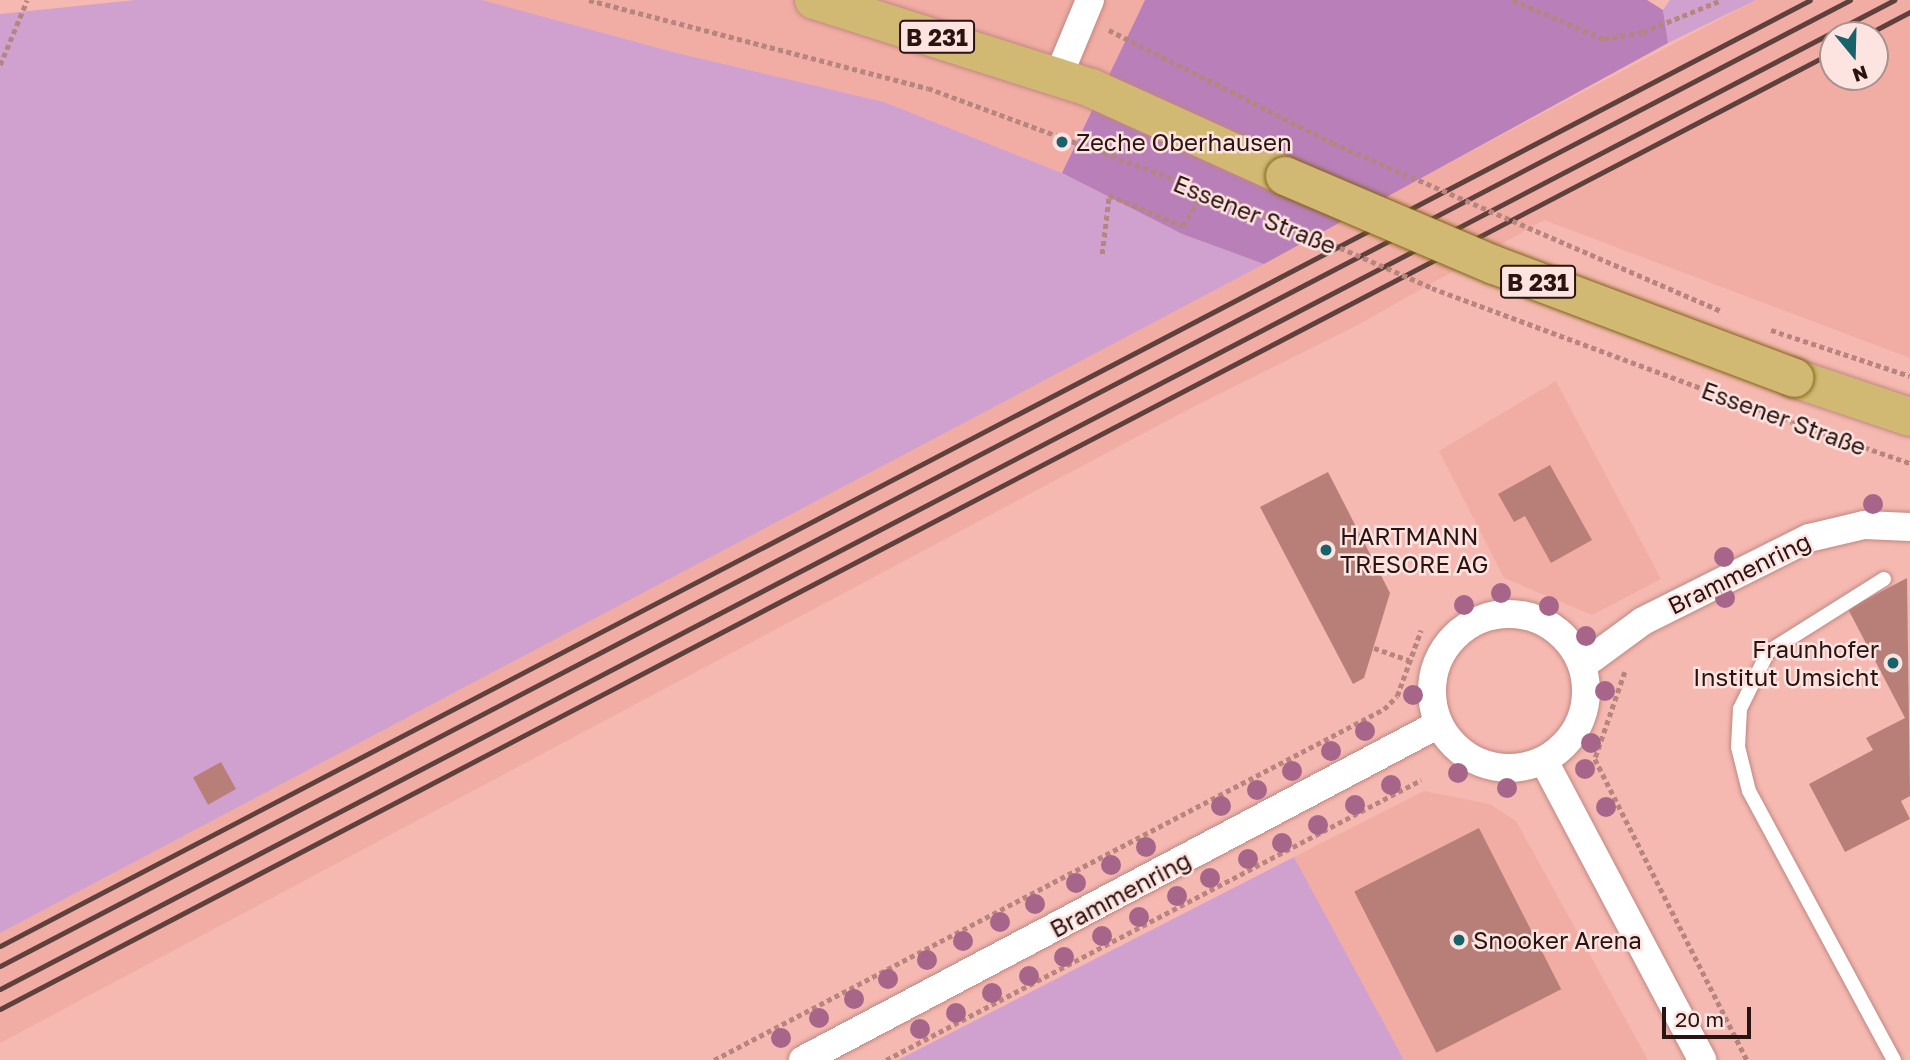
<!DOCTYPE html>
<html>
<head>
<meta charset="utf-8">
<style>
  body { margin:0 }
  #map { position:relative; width:1910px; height:1060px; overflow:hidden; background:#f5b9b1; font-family:"Golos Text",sans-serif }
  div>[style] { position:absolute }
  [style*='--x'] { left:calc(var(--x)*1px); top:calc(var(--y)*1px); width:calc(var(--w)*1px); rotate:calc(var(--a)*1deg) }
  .built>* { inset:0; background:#f1ada4 }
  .green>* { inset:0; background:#d0a1cf }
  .forest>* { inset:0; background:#b97fb9 }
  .building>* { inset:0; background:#b87f78; transform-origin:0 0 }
  .path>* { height:4.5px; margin-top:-2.25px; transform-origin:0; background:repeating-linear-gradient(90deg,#b6857f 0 5px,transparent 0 8.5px) }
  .roads { filter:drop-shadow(0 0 2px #c08780) drop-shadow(0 0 2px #c08780) }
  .service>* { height:14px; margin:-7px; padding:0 7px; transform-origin:7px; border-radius:7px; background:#fff }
  .minor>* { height:28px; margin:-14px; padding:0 14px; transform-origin:14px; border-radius:14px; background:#fff }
  .minor>.ring { margin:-14px; padding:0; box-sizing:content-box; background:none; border:28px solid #fff; border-radius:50% }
  .primary>* { height:38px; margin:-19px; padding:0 19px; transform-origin:19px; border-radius:19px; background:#d1b974 }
  .rail>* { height:5px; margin:-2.5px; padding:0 2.5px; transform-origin:2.5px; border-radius:2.5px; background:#60403c }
  .path-bridge>* { height:4.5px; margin-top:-2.25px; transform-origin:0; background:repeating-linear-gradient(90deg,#b6857f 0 5px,transparent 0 8.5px) }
  .bridges { filter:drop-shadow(0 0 2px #826116) drop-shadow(0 0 2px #826116) }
  .primary-bridge>* { height:38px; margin:-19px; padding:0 19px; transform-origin:19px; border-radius:19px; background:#d1b974 }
  .trees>* { width:20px; height:20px; margin:-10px; border-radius:50%; background:#a76689 }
  .dots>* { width:19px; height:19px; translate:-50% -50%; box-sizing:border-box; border:4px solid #fee4e1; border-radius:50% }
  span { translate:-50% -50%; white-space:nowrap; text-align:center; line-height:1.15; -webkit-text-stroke:5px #fee4e1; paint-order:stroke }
  .shield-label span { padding:2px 5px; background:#fee4e1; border:2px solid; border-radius:5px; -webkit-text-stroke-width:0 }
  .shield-label { font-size:23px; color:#2a1412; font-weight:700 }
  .poi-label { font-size:24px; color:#2a1412 }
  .left { translate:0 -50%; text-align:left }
  .right { translate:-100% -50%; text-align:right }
  .street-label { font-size:24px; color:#2a1412 }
  .north { position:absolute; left:1819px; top:21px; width:70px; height:70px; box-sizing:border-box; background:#fee4e1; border:2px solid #a9918e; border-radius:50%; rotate:161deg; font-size:19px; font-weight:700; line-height:28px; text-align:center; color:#2a1412 }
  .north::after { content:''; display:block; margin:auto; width:24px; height:32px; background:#16636c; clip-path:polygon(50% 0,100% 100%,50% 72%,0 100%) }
  .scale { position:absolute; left:1662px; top:1007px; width:89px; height:32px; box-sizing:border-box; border:4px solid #2a1412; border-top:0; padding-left:9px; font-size:21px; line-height:24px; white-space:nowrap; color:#2a1412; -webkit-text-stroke:5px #fee4e1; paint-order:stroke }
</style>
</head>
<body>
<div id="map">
  <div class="built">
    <i style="clip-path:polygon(482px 0,1145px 0,1062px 173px,884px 102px,677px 53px)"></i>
    <i style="clip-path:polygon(evenodd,1756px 0,1910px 0,1910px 358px,1544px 220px,1356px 326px,1193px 407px,0 1043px,0 933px,1756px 0,1833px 35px,1875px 35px,1875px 77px,1833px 77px,1833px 35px)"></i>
    <i style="clip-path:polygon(1556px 381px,1661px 579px,1592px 615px,1504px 578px,1439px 451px)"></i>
    <i style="clip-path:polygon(1424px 791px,1490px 804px,1516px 821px,1648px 1060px,1404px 1060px,1294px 857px)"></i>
  </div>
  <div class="green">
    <i style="clip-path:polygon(135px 0,482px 0,677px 53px,884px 102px,1062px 173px,1182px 234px,1264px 264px,0 933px,0 14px)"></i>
    <i style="clip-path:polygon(1670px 0,1756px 0,1668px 43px,1663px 10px)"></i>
    <i style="clip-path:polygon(1294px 857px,1404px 1060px,898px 1060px)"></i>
  </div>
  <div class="forest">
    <i style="clip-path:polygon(1145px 0,1647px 0,1663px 10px,1668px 43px,1264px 264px,1182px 234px,1062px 173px)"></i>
  </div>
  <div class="building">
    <i style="clip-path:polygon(1550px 465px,1592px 540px,1551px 563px,1525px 516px,1514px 522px,1498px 494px)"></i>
    <i style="clip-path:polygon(1328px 472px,1390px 593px,1364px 678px,1353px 684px,1260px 507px)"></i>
    <i style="clip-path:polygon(1907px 578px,1910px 796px,1901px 801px,1910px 819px,1845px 852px,1809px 784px,1873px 750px,1866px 738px,1905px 718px,1848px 609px)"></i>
    <i style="left:221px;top:762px;width:31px;height:32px;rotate:61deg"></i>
    <i style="left:1479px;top:828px;width:181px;height:140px;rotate:63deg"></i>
  </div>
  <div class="path">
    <i style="--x:589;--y:0;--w:350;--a:14.6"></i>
    <i style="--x:928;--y:88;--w:323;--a:20.3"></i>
    <i style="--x:1513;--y:0;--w:99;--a:23.2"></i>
    <i style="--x:1604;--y:39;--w:40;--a:-10"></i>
    <i style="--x:1643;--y:32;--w:85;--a:-22.1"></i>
    <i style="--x:1109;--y:30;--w:251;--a:26.8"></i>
    <i style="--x:0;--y:65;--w:70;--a:-67.4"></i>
    <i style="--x:1102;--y:254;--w:59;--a:-83.2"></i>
    <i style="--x:1109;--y:195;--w:80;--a:22.7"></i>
    <i style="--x:1183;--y:226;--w:41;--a:-59"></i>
    <i style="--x:1771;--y:330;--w:146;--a:18.3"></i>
    <i style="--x:1792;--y:422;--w:125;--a:19.2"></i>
    <i style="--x:1374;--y:648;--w:37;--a:19"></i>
    <i style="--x:1625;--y:672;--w:92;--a:109"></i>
    <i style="--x:1595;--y:759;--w:337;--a:63.2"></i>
    <i style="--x:714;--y:1060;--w:756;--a:-27.65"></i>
    <i style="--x:1384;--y:709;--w:18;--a:-45"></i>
    <i style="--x:1397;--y:696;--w:70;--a:-70"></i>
    <i style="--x:886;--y:1060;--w:604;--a:-27.63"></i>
  </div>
  <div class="roads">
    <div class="service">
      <i style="--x:1884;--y:579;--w:137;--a:147.8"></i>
      <i style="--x:1768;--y:652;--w:64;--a:116.2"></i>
      <i style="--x:1740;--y:709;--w:38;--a:93"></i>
      <i style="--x:1738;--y:747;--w:45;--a:76"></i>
      <i style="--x:1749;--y:791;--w:306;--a:61.7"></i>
    </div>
    <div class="minor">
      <i style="--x:1058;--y:77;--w:83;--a:-67.4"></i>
      <i class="ring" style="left:1432px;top:614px;width:126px;height:126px"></i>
      <i style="--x:1583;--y:665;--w:74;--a:-36.3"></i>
      <i style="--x:1643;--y:621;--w:186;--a:-26.6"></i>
      <i style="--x:1809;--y:538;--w:57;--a:-13.3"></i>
      <i style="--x:1864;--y:525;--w:46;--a:2.5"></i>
      <i style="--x:1544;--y:761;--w:338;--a:62.1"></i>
      <i style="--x:803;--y:1060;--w:717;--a:-27.85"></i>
    </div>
    <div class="primary">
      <i style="--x:814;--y:0;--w:291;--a:17.6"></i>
      <i style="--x:1091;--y:88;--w:213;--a:24.4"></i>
      <i style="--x:1794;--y:378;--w:122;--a:18.6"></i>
    </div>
  </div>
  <div class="rail">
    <i style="--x:1866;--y:35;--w:50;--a:-27.6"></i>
    <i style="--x:0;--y:946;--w:2042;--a:-27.59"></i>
    <i style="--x:0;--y:966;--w:2087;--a:-27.57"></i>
    <i style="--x:0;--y:989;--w:2137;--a:-27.57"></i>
    <i style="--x:0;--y:1009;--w:2068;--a:-27.57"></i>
  </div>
  <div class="path-bridge">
    <i style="--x:1333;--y:143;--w:424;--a:23.4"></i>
    <i style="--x:1231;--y:200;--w:219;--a:23.6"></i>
    <i style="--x:1432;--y:288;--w:384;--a:20.4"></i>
  </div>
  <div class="bridges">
    <div class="primary-bridge">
      <i style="--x:1285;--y:176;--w:227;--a:23.1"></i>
      <i style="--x:1494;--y:265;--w:321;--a:20.6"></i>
    </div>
  </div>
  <div class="trees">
    <i style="left:1873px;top:504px"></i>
    <i style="left:1724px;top:557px"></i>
    <i style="left:1501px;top:593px"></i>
    <i style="left:1725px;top:598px"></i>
    <i style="left:1464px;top:605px"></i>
    <i style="left:1549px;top:606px"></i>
    <i style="left:1586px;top:636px"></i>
    <i style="left:1605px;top:691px"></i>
    <i style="left:1413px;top:695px"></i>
    <i style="left:1365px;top:731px"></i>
    <i style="left:1591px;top:743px"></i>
    <i style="left:1331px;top:751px"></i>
    <i style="left:1585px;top:769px"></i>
    <i style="left:1292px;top:771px"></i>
    <i style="left:1458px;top:773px"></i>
    <i style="left:1391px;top:785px"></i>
    <i style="left:1507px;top:788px"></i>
    <i style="left:1257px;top:790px"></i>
    <i style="left:1355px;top:805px"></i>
    <i style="left:1221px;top:806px"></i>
    <i style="left:1606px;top:807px"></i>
    <i style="left:1318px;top:825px"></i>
    <i style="left:1282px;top:843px"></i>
    <i style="left:1146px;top:847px"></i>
    <i style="left:1248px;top:859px"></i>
    <i style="left:1111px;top:865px"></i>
    <i style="left:1210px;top:878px"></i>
    <i style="left:1076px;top:883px"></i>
    <i style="left:1177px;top:896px"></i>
    <i style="left:1035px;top:904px"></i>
    <i style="left:1139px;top:917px"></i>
    <i style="left:1000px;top:922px"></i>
    <i style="left:1102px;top:936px"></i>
    <i style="left:963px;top:941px"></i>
    <i style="left:1064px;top:957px"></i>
    <i style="left:927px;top:960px"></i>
    <i style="left:1029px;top:976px"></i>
    <i style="left:888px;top:979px"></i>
    <i style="left:992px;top:993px"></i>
    <i style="left:854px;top:999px"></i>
    <i style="left:956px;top:1013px"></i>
    <i style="left:819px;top:1018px"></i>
    <i style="left:920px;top:1029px"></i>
    <i style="left:781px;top:1038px"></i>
  </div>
  <div class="dots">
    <i style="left:1062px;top:142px;background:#16636c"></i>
    <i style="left:1326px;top:550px;background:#16636c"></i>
    <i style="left:1893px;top:663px;background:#16636c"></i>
    <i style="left:1459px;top:940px;background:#16636c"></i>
  </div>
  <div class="shield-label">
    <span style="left:937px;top:37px">B 231</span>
    <span style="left:1538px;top:282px">B 231</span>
  </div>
  <div class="poi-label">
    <span class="left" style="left:1076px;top:142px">Zeche Oberhausen</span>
    <span class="left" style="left:1340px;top:550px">HARTMANN<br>TRESORE AG</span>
    <span class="right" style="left:1879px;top:663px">Fraunhofer<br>Institut Umsicht</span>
    <span class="left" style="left:1473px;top:940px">Snooker Arena</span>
  </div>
  <div class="street-label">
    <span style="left:1255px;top:214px;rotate:22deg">Essener Straße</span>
    <span style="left:1784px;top:418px;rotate:20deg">Essener Straße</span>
    <span style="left:1739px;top:573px;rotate:-26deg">Brammenring</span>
    <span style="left:1120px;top:894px;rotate:-28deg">Brammenring</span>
  </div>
  <div class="north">N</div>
  <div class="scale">20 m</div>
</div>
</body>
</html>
